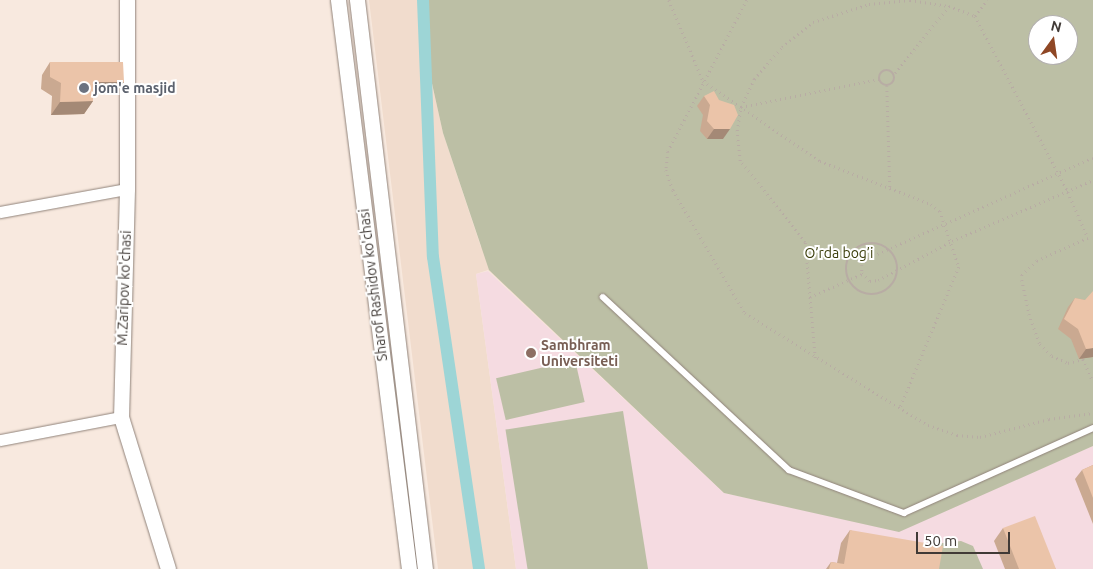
<!DOCTYPE html>
<html>
<head>
<meta charset="utf-8">
<style>
  body { margin:0 }
  #map { position:relative; width:1093px; height:569px; overflow:hidden; background:#f8e9df; font-family:Ubuntu,sans-serif }
  div>[style] { position:absolute }
  [style*='--x'] { left:calc(var(--x)*1px); top:calc(var(--y)*1px); width:calc(var(--w)*1px); rotate:calc(var(--a)*1deg) }
  .built>* { inset:0; background:#f1dccd }
  .education>* { inset:0; background:#f5dbe1 }
  .green>* { inset:0; background:#bcbfa5; transform-origin:0 0 }
  .canal>* { height:12px; margin:-6px; padding:0 6px; transform-origin:6px; border-radius:6px; background:#9dd5d6 }
  .path>* { height:2.5px; margin-top:-1.25px; transform-origin:0; background:repeating-linear-gradient(90deg,#b8aca4 0 1px,transparent 0 5px) }
  .path>.ring { margin:-1.25px; padding:0; box-sizing:content-box; background:none; border:2.5px solid #b8aca4; border-radius:50% }
  .roads { filter:drop-shadow(0 0 1px #90837a) drop-shadow(0 0 1px #90837a) }
  .lane>* { height:5.5px; margin:-2.75px; padding:0 2.75px; transform-origin:2.75px; border-radius:2.75px; background:#fff }
  .street>* { height:11px; margin:-5.5px; padding:0 5.5px; transform-origin:5.5px; border-radius:5.5px; background:#fff }
  .secondary>* { height:15px; margin:-7.5px; padding:0 7.5px; transform-origin:7.5px; border-radius:7.5px; background:#fff }
  .wall>* { inset:0; background:#caa991 }
  .shaded-wall>* { inset:0; background:#a48976 }
  .building>* { inset:0; background:#ebc4a9 }
  .dots>* { width:14px; height:14px; translate:-50% -50%; box-sizing:border-box; border:2px solid #fff; border-radius:50% }
  span { translate:-50% -50%; white-space:nowrap; text-align:center; line-height:1.15; -webkit-text-stroke:4px #fff; paint-order:stroke }
  .worship-label { font-size:14px; color:#5b616d; font-weight:700 }
  .left { translate:0 -50%; text-align:left }
  .park-label { font-size:14px; color:#3a3d09 }
  .street-label { font-size:14px; color:#403a36 }
  .education-label { font-size:14px; color:#785e54; font-weight:700 }
  .north { position:absolute; left:1028px; top:15px; width:50px; height:50px; box-sizing:border-box; background:#fff; border:1px solid #b3b0af; border-radius:50%; rotate:14deg; font-size:14px; font-weight:700; line-height:20px; text-align:center; color:#403a36 }
  .north::after { content:''; display:block; margin:auto; width:18px; height:22px; background:#8f4725; clip-path:polygon(50% 0,100% 100%,50% 72%,0 100%) }
  .scale { position:absolute; left:916px; top:532px; width:94px; height:22px; box-sizing:border-box; border:2px solid #403a36; border-top:0; padding-left:6px; font-size:15px; line-height:18px; white-space:nowrap; color:#403a36; -webkit-text-stroke:4px #fff; paint-order:stroke }
</style>
</head>
<body>
<div id="map">
  <div class="built">
    <i style="clip-path:polygon(369px 0,428px 0,431px 79px,443px 133px,481px 247px,705px 317px,724px 493px,488px 270px,476px 274px,516px 569px,438px 569px)"></i>
  </div>
  <div class="education">
    <i style="clip-path:polygon(488px 271px,724px 493px,899px 531px,1093px 446px,1093px 569px,516px 569px,476px 274px)"></i>
  </div>
  <div class="green">
    <i style="clip-path:polygon(evenodd,428px 0,1093px 0,1093px 446px,899px 532px,724px 493px,489px 270px,443px 133px,431px 79px,428px 0,1038px 25px,1068px 25px,1068px 55px,1038px 55px,1038px 25px)"></i>
    <i style="left:575px;top:360px;width:43px;height:81px;rotate:77deg"></i>
    <i style="left:623px;top:411px;width:160px;height:119px;rotate:81deg"></i>
    <i style="clip-path:polygon(961px 541px,973px 546px,983px 569px,934px 569px,934px 544px)"></i>
  </div>
  <div class="canal">
    <i style="--x:423;--y:0;--w:257;--a:87.8"></i>
    <i style="--x:433;--y:257;--w:315;--a:81.6"></i>
  </div>
  <div class="path">
    <i style="--x:669;--y:0;--w:88;--a:67.2"></i>
    <i style="--x:703;--y:81;--w:142;--a:34.4"></i>
    <i style="--x:820;--y:161;--w:119;--a:21.2"></i>
    <i style="--x:931;--y:204;--w:11;--a:38"></i>
    <i style="--x:940;--y:211;--w:59;--a:71.3"></i>
    <i style="--x:959;--y:267;--w:153;--a:112.7"></i>
    <i style="--x:747;--y:0;--w:171;--a:117.5"></i>
    <i style="--x:668;--y:152;--w:18;--a:96"></i>
    <i style="--x:666;--y:170;--w:21;--a:71"></i>
    <i style="--x:673;--y:190;--w:143;--a:59.7"></i>
    <i style="--x:745;--y:313;--w:215;--a:31.5"></i>
    <i style="--x:928;--y:425;--w:31;--a:19"></i>
    <i style="--x:957;--y:435;--w:23;--a:5"></i>
    <i style="--x:980;--y:437;--w:71;--a:-14.6"></i>
    <i style="--x:1049;--y:419;--w:44;--a:-7.8"></i>
    <i style="--x:975;--y:16;--w:20;--a:-53"></i>
    <i class="ring" style="left:879px;top:70px;width:13.5px;height:13.5px"></i>
    <i style="--x:895;--y:73;--w:86;--a:-51.1"></i>
    <i style="--x:887;--y:86;--w:102;--a:88.3"></i>
    <i style="--x:741;--y:107;--w:141;--a:-11.5"></i>
    <i style="--x:1093;--y:158;--w:245;--a:155.9"></i>
    <i style="--x:869;--y:258;--w:10;--a:135"></i>
    <i style="--x:862;--y:265;--w:8;--a:90"></i>
    <i style="--x:862;--y:273;--w:11;--a:45"></i>
    <i style="--x:870;--y:281;--w:8;--a:-7"></i>
    <i style="--x:878;--y:280;--w:84;--a:-27.8"></i>
    <i style="--x:952;--y:241;--w:154;--a:-23.4"></i>
    <i class="ring" style="left:846px;top:243px;width:49.5px;height:49.5px"></i>
    <i style="--x:810;--y:297;--w:57;--a:-23.9"></i>
    <i style="--x:815;--y:358;--w:116;--a:-94.9"></i>
    <i style="--x:805;--y:242;--w:104;--a:-128.7"></i>
    <i style="--x:740;--y:161;--w:30;--a:-96"></i>
    <i style="--x:737;--y:131;--w:24;--a:-81"></i>
    <i style="--x:741;--y:107;--w:31;--a:-65"></i>
    <i style="--x:754;--y:79;--w:43;--a:-48.8"></i>
    <i style="--x:782;--y:47;--w:40;--a:-39"></i>
    <i style="--x:813;--y:22;--w:59;--a:-17.8"></i>
    <i style="--x:869;--y:4;--w:41;--a:-5.6"></i>
    <i style="--x:910;--y:0;--w:39;--a:9"></i>
    <i style="--x:949;--y:6;--w:28;--a:21"></i>
    <i style="--x:975;--y:16;--w:199;--a:62.1"></i>
    <i style="--x:1068;--y:192;--w:50;--a:66.5"></i>
    <i style="--x:1088;--y:238;--w:56;--a:155.7"></i>
    <i style="--x:1037;--y:261;--w:21;--a:137"></i>
    <i style="--x:1022;--y:275;--w:5;--a:90"></i>
    <i style="--x:1022;--y:280;--w:35;--a:78"></i>
    <i style="--x:1029;--y:314;--w:32;--a:70"></i>
    <i style="--x:1040;--y:344;--w:17;--a:45"></i>
    <i style="--x:1052;--y:356;--w:17;--a:24"></i>
    <i style="--x:1068;--y:363;--w:16;--a:-15"></i>
    <i style="--x:1083;--y:359;--w:24;--a:66"></i>
  </div>
  <div class="roads">
    <div class="lane">
      <i style="--x:603;--y:297;--w:254;--a:42.9"></i>
      <i style="--x:789;--y:470;--w:123;--a:20.5"></i>
      <i style="--x:904;--y:513;--w:207;--a:-24.2"></i>
    </div>
    <div class="street">
      <i style="--x:0;--y:212;--w:129;--a:-10.3"></i>
      <i style="--x:0;--y:440;--w:123;--a:-10.8"></i>
    </div>
    <div class="secondary">
      <i style="--x:127;--y:0;--w:189;--a:90"></i>
      <i style="--x:127;--y:189;--w:228;--a:91.5"></i>
      <i style="--x:121;--y:417;--w:159;--a:72.8"></i>
      <i style="--x:338;--y:0;--w:573;--a:82.89"></i>
      <i style="--x:357;--y:0;--w:573;--a:83.19"></i>
    </div>
  </div>
  <div class="wall">
    <i style="clip-path:polygon(50px 62px,116px 94px,93px 94px,93px 101px,84px 114px,51px 115px,52px 96px,41px 89px,42px 75px)"></i>
    <i style="clip-path:polygon(704px 96px,719px 100px,723px 139px,707px 139px,700px 131px,703px 115px,697px 106px)"></i>
    <i style="clip-path:polygon(1075px 298px,1085px 300px,1093px 357px,1079px 359px,1071px 339px,1058px 329px,1068px 307px)"></i>
    <i style="clip-path:polygon(1093px 465px,1093px 524px,1075px 479px,1082px 470px)"></i>
    <i style="clip-path:polygon(1003px 528px,1056px 569px,1005px 569px,994px 541px)"></i>
    <i style="clip-path:polygon(850px 530px,939px 569px,826px 569px,831px 562px,837px 563px,841px 543px)"></i>
  </div>
  <div class="shaded-wall">
    <i style="clip-path:polygon(93px 82px,124px 82px,116px 94px,84px 94px)"></i>
    <i style="clip-path:polygon(93px 101px,84px 114px,51px 115px,60px 102px)"></i>
    <i style="clip-path:polygon(714px 129px,730px 129px,723px 139px,707px 139px)"></i>
    <i style="clip-path:polygon(1093px 348px,1093px 357px,1079px 359px,1086px 349px)"></i>
  </div>
  <div class="building">
    <i style="clip-path:polygon(50px 62px,123px 62px,124px 82px,93px 82px,93px 101px,60px 102px,61px 83px,50px 77px)"></i>
    <i style="clip-path:polygon(714px 91px,719px 100px,734px 105px,738px 115px,730px 129px,714px 129px,707px 121px,710px 105px,704px 96px)"></i>
    <i style="clip-path:polygon(1093px 291px,1093px 348px,1086px 349px,1078px 329px,1064px 319px,1075px 298px,1085px 300px)"></i>
    <i style="clip-path:polygon(1093px 465px,1093px 498px,1082px 470px)"></i>
    <i style="clip-path:polygon(1035px 516px,1056px 569px,1019px 569px,1003px 528px)"></i>
    <i style="clip-path:polygon(850px 530px,943px 546px,939px 569px,829px 569px,831px 562px,844px 564px)"></i>
  </div>
  <div class="dots">
    <i style="left:84px;top:88px;background:#6b7280"></i>
    <i style="left:531px;top:353px;background:#8d6e63"></i>
  </div>
  <div class="worship-label">
    <span class="left" style="left:94px;top:88px">jom'e masjid</span>
  </div>
  <div class="park-label">
    <span style="left:839px;top:253px">O’rda bog’i</span>
  </div>
  <div class="street-label">
    <span style="left:373px;top:285px;rotate:-97deg">Sharof Rashidov ko'chasi</span>
    <span style="left:124px;top:288px;rotate:-88deg">M.Zaripov ko'chasi</span>
  </div>
  <div class="education-label">
    <span class="left" style="left:541px;top:353px">Sambhram<br>Universiteti</span>
  </div>
  <div class="north">N</div>
  <div class="scale">50 m</div>
</div>
</body>
</html>
